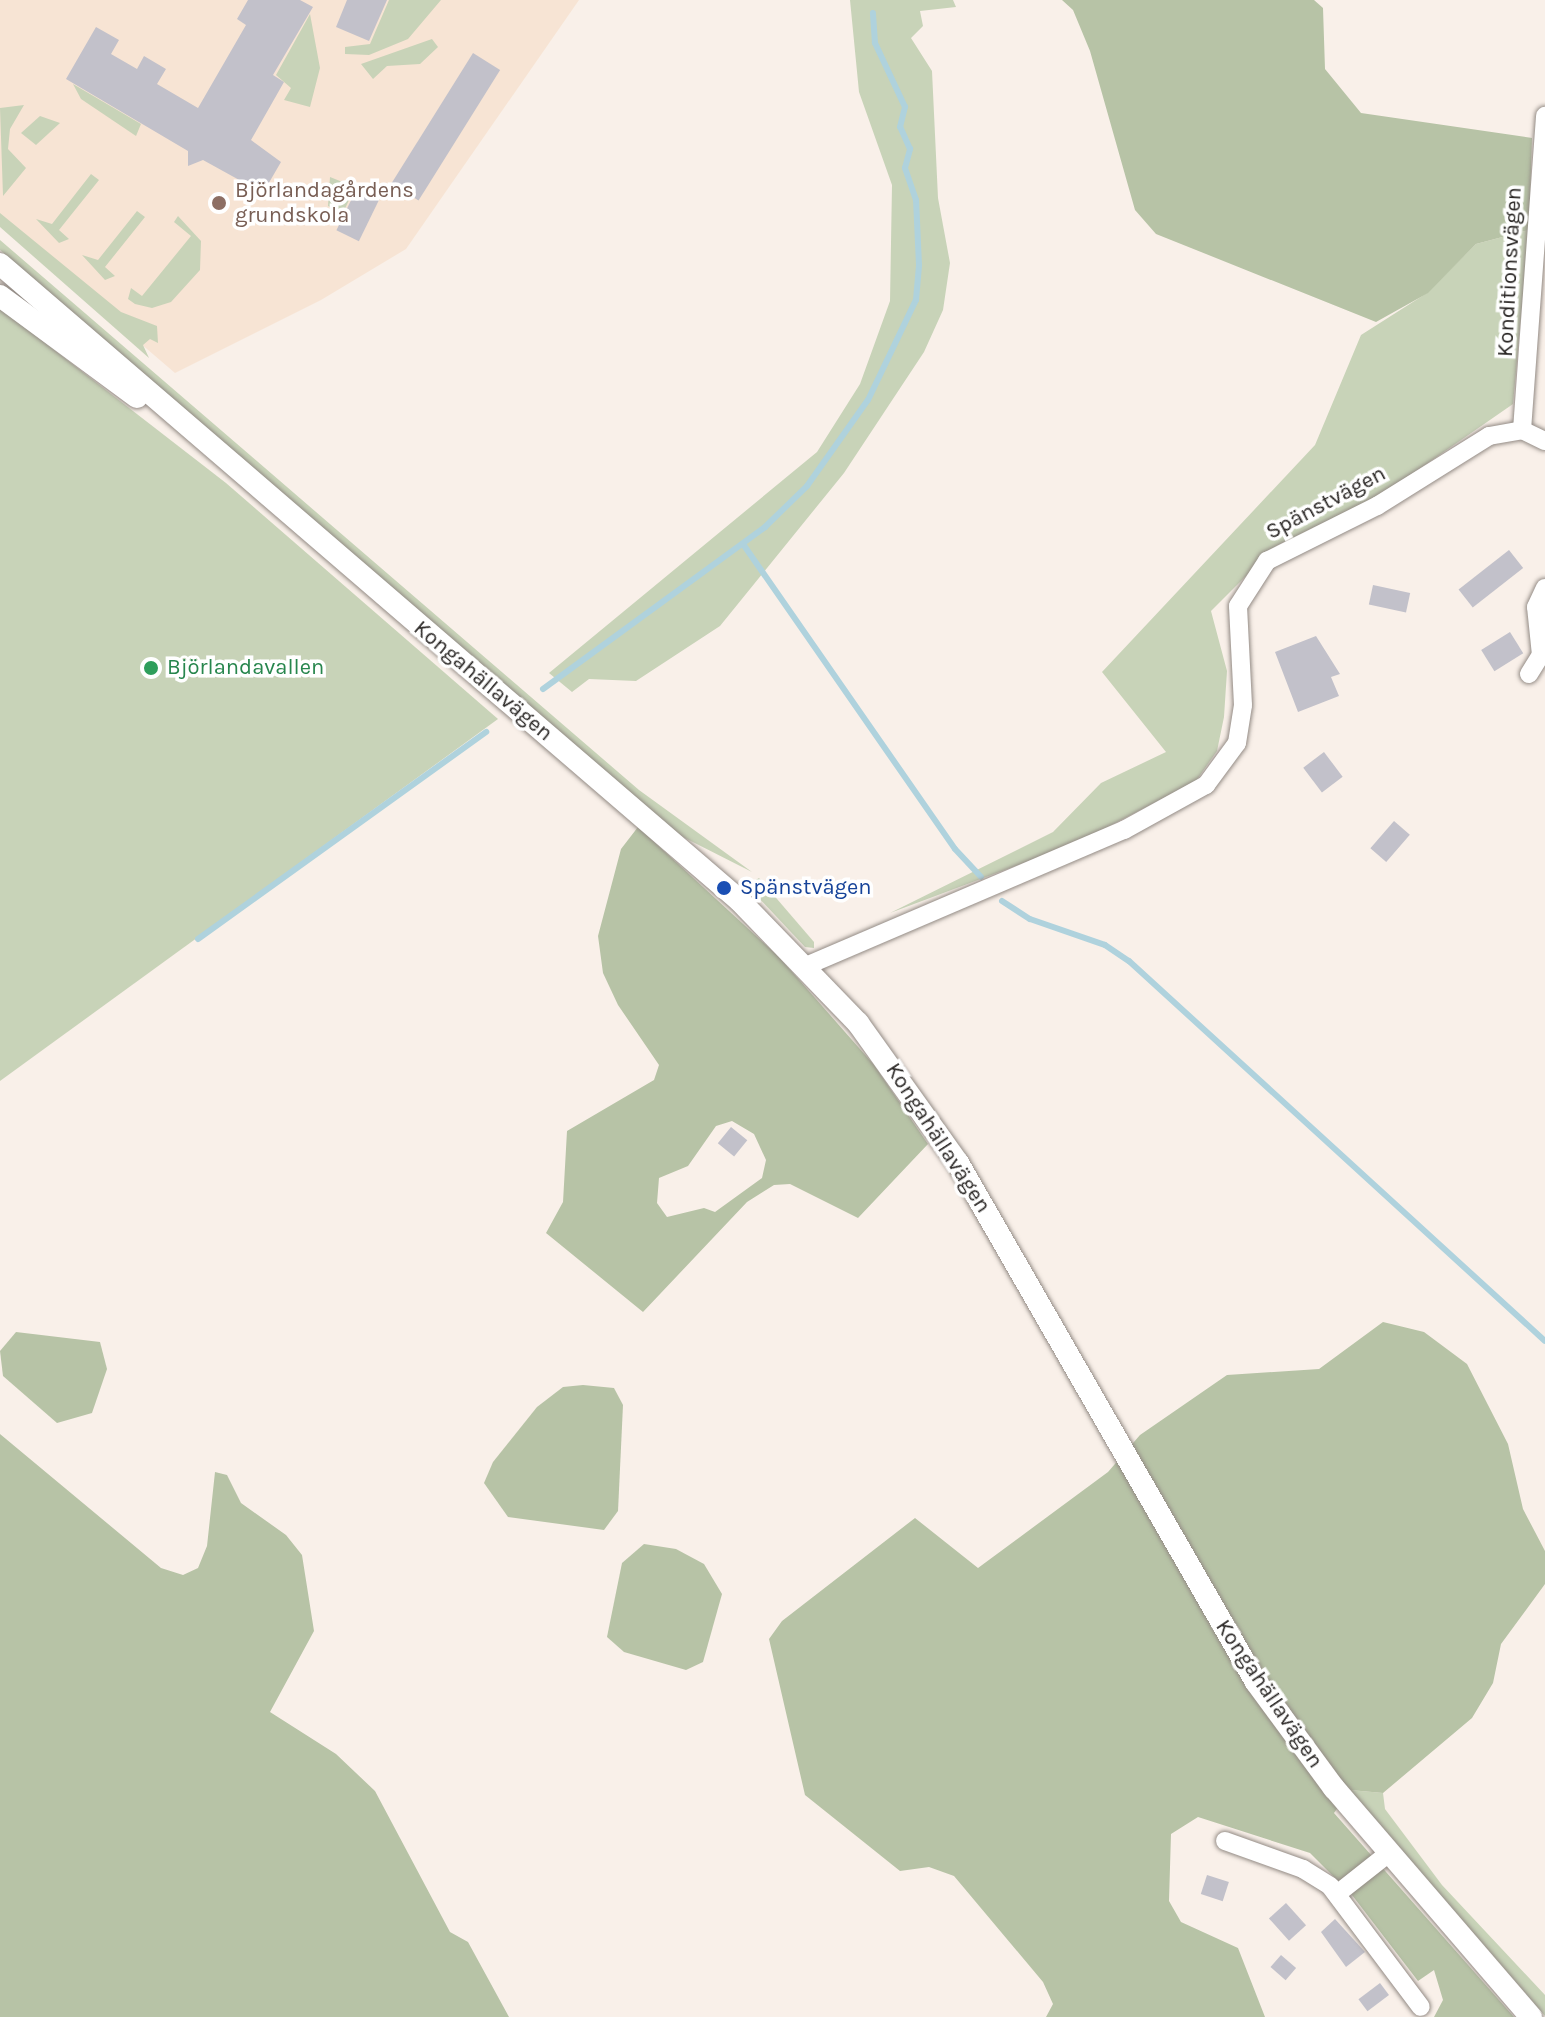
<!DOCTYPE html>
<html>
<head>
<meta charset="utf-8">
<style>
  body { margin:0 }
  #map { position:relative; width:1545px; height:2017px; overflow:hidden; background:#f9f0e9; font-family:Karla,sans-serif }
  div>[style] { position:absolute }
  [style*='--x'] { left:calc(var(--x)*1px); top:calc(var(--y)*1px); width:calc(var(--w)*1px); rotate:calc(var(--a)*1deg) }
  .education>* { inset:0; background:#f7e4d4 }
  .green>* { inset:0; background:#c8d3b8 }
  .forest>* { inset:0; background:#b7c3a6 }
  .stream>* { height:6px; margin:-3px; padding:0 3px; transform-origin:3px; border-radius:3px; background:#afd2dd }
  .building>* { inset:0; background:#c2c1ca; transform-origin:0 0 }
  .roads { filter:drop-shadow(0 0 2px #938b85) drop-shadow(0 0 2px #938b85) }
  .minor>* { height:18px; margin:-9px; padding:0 9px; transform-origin:9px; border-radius:9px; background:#fff }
  .tertiary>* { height:22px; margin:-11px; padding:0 11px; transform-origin:11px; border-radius:11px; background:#fff }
  .dots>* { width:22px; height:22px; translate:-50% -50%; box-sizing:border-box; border:4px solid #fff; border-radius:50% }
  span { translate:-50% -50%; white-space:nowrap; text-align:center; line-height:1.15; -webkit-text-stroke:7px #fff; paint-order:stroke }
  .education-label { font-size:22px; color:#785e54 }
  .left { translate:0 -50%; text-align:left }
  .street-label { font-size:22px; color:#282523 }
  .leisure-label { font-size:22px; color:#27864d }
  .transit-label { font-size:22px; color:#164399 }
</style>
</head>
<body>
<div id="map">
  <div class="education">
    <i style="clip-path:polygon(0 0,579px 0,406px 249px,321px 300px,175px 373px,0 223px)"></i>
  </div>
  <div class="green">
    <i style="clip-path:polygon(389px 0,441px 0,408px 39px,369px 55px,345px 54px,345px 47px,370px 44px)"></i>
    <i style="clip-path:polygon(850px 0,953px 0,956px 7px,920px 11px,923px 26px,911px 38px,932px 71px,938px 198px,950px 263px,943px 310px,924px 352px,844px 473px,720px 626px,636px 681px,589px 679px,572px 692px,549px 673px,817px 452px,860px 384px,890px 301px,892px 185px,859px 92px)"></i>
    <i style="clip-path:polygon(310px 14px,320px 68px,310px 107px,284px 100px,291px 88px,276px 75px)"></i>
    <i style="clip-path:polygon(432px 39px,438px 47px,420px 64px,387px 66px,373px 79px,361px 64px)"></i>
    <i style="clip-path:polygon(73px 84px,141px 124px,136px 136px,81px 99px)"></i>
    <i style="clip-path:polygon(24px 105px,10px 129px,8px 149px,26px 168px,3px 196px,0 108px)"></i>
    <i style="clip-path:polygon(40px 116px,60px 123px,36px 145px,21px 133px)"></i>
    <i style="clip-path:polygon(91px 174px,99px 180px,59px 230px,69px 239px,59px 243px,36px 219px,52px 224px)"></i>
    <i style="clip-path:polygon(330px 177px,355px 187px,343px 213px,328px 206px)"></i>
    <i style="clip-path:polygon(137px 211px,145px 217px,105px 267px,115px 276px,105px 280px,82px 255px,98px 260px)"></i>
    <i style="clip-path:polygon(0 213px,121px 312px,157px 326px,158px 343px,150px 339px,143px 345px,149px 358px,0 227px)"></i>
    <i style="clip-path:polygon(178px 216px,201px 241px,200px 270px,171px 302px,152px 308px,135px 304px,128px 299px,131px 288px,142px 296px,191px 236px,174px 222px)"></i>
    <i style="clip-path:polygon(1529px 230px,1513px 404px,1386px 492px,1276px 546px,1211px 611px,1227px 671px,1224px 717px,1217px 751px,1196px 781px,1077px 843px,890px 913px,1053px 832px,1101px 783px,1166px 752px,1102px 672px,1315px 445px,1361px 335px,1427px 293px,1476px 244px)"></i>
    <i style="clip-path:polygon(0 240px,639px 790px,752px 872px,677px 834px,0 250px)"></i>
    <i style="clip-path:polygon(0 308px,226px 483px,498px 719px,0 1081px)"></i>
    <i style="clip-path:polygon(759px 878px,814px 942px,814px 948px,805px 947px,756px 895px,749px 884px)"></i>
    <i style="clip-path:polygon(1350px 1790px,1383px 1793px,1385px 1809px,1442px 1885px,1545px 1995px,1545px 2016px)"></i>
  </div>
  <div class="forest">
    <i style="clip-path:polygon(1062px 0,1314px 0,1323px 8px,1325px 69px,1361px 113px,1532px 138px,1529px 230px,1476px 244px,1428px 293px,1376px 322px,1156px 234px,1135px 210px,1090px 51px,1073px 10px)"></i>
    <i style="clip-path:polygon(evenodd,638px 827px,779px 957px,874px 1065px,928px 1144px,858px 1218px,790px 1184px,774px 1185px,747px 1202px,643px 1312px,546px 1233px,563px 1202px,567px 1131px,654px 1080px,659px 1065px,618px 1005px,603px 973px,598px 936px,621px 849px,638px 827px,732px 1121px,754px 1134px,766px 1160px,762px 1178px,715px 1212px,704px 1208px,667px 1217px,657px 1203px,659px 1178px,688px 1166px,716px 1126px,732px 1121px)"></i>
    <i style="clip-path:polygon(1383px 1322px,1424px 1332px,1467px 1364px,1508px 1444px,1523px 1509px,1545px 1551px,1545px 1584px,1501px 1644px,1493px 1683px,1472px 1718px,1383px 1793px,1350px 1790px,1334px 1813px,1514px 2017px,1434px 2017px,1443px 2000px,1434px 1970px,1418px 1981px,1352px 1895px,1310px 1853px,1198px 1817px,1171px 1834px,1169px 1901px,1181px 1922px,1238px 1948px,1265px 2017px,1046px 2017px,1053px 2004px,1043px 1982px,954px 1876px,929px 1867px,900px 1871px,805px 1795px,769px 1639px,782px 1621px,915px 1518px,978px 1568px,1108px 1472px,1140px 1435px,1227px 1375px,1319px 1369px)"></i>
    <i style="clip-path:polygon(16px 1332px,100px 1342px,107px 1369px,92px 1413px,57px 1423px,3px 1376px,0 1351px)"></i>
    <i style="clip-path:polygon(583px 1385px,614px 1388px,623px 1405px,618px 1511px,604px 1530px,508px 1517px,484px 1483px,493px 1462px,537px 1407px,563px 1387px)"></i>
    <i style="clip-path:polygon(0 1434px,161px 1568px,183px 1575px,198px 1568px,207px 1546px,215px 1472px,227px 1475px,241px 1503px,286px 1535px,302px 1555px,314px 1631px,270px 1712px,336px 1754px,375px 1791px,450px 1932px,468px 1942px,509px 2017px,0 2017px)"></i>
    <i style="clip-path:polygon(644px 1544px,676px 1549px,704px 1564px,722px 1594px,703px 1662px,686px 1670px,624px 1652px,607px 1637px,622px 1563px)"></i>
  </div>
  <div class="stream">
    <i style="--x:743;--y:544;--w:371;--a:55.2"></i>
    <i style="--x:955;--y:849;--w:38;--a:47"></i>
    <i style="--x:543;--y:689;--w:275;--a:-36.1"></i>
    <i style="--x:765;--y:527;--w:59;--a:-44.3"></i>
    <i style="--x:807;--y:486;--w:105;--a:-54.7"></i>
    <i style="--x:868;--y:400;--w:111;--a:-64.4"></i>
    <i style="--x:916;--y:300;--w:35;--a:-85"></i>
    <i style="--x:919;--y:265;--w:65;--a:-92.6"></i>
    <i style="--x:916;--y:200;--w:34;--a:-109"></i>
    <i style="--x:905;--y:168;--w:20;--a:-75"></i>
    <i style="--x:910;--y:149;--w:24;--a:-114"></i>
    <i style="--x:900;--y:127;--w:21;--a:-76"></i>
    <i style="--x:905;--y:107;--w:71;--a:-115.1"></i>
    <i style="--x:875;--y:43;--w:30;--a:-94"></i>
    <i style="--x:1002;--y:901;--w:33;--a:33"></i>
    <i style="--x:1030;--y:919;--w:79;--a:19.1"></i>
    <i style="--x:1105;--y:945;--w:29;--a:34"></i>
    <i style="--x:1129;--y:961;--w:563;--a:42.41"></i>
    <i style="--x:198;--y:939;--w:355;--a:-35.7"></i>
  </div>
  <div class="building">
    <i style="clip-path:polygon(248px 0,300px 0,313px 7px,273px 75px,284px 82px,251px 140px,281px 162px,263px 193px,203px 160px,188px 166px,188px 151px,66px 79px,96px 27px,119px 40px,111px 54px,137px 69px,144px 56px,166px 69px,157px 84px,198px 108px,246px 25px,237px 19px)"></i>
    <i style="clip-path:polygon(347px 0,387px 0,369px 41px,336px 27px)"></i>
    <i style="left:473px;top:53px;width:32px;height:154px;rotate:32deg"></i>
    <i style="left:357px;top:188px;width:25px;height:47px;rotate:26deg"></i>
    <i style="left:1509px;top:550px;width:23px;height:64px;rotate:52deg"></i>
    <i style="left:1373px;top:585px;width:38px;height:20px;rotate:12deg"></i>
    <i style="left:1510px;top:632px;width:25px;height:34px;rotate:58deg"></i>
    <i style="clip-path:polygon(1316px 636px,1340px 674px,1331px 677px,1339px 696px,1298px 712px,1275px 652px)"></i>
    <i style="left:1324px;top:752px;width:31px;height:26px;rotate:53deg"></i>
    <i style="left:1394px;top:821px;width:21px;height:36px;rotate:41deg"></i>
    <i style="left:731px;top:1127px;width:21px;height:21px;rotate:39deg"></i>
    <i style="left:1207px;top:1875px;width:23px;height:20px;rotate:18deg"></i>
    <i style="left:1286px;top:1903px;width:30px;height:23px;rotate:48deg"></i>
    <i style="clip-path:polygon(1335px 1919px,1365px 1952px,1346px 1967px,1321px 1932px)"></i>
    <i style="left:1281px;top:1955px;width:20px;height:16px;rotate:41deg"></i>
    <i style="left:1380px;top:1983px;width:15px;height:27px;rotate:53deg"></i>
  </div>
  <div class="roads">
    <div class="minor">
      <i style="--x:1522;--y:430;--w:315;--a:-85.8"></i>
      <i style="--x:1529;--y:674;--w:22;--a:-58"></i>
      <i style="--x:1541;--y:655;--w:48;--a:-95.9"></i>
      <i style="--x:1536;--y:607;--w:21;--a:-65"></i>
      <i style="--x:806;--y:966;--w:346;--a:-23.2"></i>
      <i style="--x:1124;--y:830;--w:94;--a:-28.8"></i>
      <i style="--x:1206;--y:785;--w:52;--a:-53.6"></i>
      <i style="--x:1237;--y:743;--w:38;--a:-81"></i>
      <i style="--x:1243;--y:705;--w:99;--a:-92.9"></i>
      <i style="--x:1238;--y:606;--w:54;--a:-57.2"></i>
      <i style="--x:1267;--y:561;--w:123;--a:-26.6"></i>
      <i style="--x:1377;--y:506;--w:132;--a:-32"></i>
      <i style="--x:1489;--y:436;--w:34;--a:-10"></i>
      <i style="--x:1522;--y:430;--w:25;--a:26"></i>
      <i style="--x:1225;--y:1841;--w:83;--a:19.7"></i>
      <i style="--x:1303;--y:1869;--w:32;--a:32"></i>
      <i style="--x:1330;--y:1886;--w:151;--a:53.1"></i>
      <i style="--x:1337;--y:1894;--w:66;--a:-38.3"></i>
    </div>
    <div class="tertiary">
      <i style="--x:0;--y:264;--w:976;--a:40.72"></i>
      <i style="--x:740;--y:901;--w:170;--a:46"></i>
      <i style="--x:858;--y:1023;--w:172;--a:54.5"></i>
      <i style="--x:958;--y:1163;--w:598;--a:60.14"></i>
      <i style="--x:1256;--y:1682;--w:132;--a:53.7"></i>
      <i style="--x:1334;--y:1788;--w:302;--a:49.3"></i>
      <i style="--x:0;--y:296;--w:170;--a:36.4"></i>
    </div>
  </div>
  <div class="dots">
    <i style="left:219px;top:203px;background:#8d6e63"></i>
    <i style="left:151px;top:668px;background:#2e9e5b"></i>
    <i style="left:724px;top:888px;background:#1a4fb4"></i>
  </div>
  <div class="education-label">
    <span class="left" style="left:235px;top:203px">Björlandagårdens<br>grundskola</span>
  </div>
  <div class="street-label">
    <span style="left:1510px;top:272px;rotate:-87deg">Konditionsvägen</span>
    <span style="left:1326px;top:503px;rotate:-28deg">Spänstvägen</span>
    <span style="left:483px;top:681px;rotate:40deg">Kongahällavägen</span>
    <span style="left:938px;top:1138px;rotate:57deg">Kongahällavägen</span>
    <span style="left:1269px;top:1694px;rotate:56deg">Kongahällavägen</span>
  </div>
  <div class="leisure-label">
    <span class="left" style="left:167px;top:668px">Björlandavallen</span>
  </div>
  <div class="transit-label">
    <span class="left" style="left:740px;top:888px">Spänstvägen</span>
  </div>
</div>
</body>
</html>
